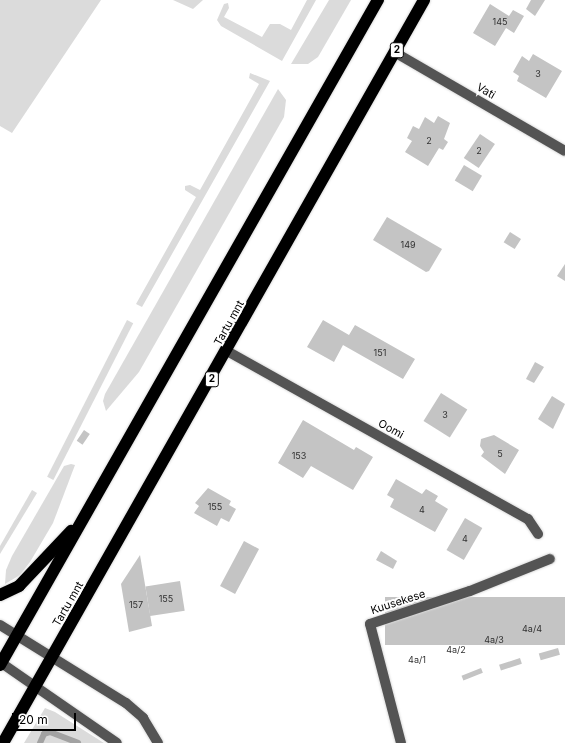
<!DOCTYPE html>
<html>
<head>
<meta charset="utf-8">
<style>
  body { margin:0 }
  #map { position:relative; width:565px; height:743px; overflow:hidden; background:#fff; font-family:Inter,sans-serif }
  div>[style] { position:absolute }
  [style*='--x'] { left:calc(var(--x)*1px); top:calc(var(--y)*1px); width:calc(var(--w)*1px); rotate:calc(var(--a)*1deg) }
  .green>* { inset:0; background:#dbdbdb; transform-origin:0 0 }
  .stream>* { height:6px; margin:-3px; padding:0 3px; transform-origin:3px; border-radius:3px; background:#a2a2a2 }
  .building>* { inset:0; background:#c4c4c4; transform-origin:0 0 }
  .roads { filter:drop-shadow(0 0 1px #dbdbdb) drop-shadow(0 0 1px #dbdbdb) }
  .minor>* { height:10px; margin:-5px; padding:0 5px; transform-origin:5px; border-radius:5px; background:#545454 }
  .highway>* { height:12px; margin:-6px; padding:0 6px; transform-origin:6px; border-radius:6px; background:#000 }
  span { translate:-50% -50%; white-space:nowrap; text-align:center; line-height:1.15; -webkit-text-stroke:4px #fff; paint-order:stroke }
  .number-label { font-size:9px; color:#313131 }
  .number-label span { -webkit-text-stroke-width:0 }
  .shield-label span { padding:1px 3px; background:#fff; border:1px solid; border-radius:3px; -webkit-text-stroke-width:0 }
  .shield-label { font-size:10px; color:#000; font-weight:700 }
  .street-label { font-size:11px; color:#000 }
  .scale { position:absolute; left:12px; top:713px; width:64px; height:18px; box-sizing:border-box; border:2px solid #000; border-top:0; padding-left:5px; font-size:12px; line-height:14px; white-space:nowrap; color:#000; -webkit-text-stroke:3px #fff; paint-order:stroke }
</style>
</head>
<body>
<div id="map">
  <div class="green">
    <i style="clip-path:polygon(0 0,101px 0,12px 133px,0 126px)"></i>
    <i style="clip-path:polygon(173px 0,203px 0,193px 9px)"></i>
    <i style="clip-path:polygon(307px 0,316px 0,282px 61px,221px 26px,217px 20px,224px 4px,228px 3px,229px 8px,224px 17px,262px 37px,270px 24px,280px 24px,291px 30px)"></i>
    <i style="clip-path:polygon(329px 0,351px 0,318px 57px,308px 64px,291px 64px)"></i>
    <i style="clip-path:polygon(250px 73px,270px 81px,142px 307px,136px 304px,196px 197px,185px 190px,185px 186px,190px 185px,200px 190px,259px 84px,249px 78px)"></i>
    <i style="clip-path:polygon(278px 89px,286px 100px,284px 117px,139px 372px,106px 411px,103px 401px,105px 394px)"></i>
    <i style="left:127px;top:320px;width:7px;height:176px;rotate:27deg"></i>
    <i style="clip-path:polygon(71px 464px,75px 465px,53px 523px,30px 562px,20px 575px,5px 584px,6px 570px,12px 556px,64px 466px)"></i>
    <i style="clip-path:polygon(32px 490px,37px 493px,0 554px,0 546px)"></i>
    <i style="clip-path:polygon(45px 708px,55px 712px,104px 743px,24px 743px)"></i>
  </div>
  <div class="stream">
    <i style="--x:40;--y:743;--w:10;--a:-66"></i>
    <i style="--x:44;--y:734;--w:6;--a:-18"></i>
    <i style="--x:50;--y:732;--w:30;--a:21"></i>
  </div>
  <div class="building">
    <i style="clip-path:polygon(531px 0,545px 0,535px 16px,526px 9px)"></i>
    <i style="clip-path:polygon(490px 4px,509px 16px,513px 10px,524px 16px,514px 33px,506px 28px,495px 46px,473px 33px)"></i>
    <i style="clip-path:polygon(533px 54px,562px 71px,546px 98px,517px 81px,519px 76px,513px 72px,522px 56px,529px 61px)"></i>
    <i style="clip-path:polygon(438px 116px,450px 123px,444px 139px,448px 142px,443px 150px,439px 148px,428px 166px,405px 152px,412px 141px,407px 138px,413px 126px,419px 129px,425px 117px,434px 123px)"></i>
    <i style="left:480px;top:134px;width:18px;height:29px;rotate:34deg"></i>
    <i style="left:464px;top:165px;width:21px;height:18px;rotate:31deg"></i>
    <i style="clip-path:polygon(387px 217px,442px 249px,429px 271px,426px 272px,373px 240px)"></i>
    <i style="left:510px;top:232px;width:13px;height:12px;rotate:32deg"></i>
    <i style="clip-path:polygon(565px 264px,565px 281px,557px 276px)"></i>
    <i style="clip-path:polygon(323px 320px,349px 335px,355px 325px,415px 359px,403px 379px,343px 345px,334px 362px,307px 347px)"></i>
    <i style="clip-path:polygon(535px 362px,544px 367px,534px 383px,526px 379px)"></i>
    <i style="left:441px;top:393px;width:31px;height:33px;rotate:32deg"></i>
    <i style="clip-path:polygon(552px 396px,565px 404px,553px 429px,538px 419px)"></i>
    <i style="clip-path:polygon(303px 420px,354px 450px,356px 447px,373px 457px,353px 490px,311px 466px,303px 478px,278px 463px)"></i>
    <i style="left:84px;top:430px;width:7px;height:13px;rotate:34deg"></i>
    <i style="clip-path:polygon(494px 435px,519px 450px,505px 474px,481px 456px,484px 452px,480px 446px,481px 439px)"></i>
    <i style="clip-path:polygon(396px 479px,422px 494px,426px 489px,438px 496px,435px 501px,448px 509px,435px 532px,390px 507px,394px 499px,387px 495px)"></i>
    <i style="clip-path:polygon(208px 488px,231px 501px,229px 505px,236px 509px,229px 522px,221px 518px,217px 526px,194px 513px,199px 506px,195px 503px)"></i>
    <i style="left:465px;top:518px;width:20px;height:37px;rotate:30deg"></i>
    <i style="left:244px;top:541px;width:17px;height:51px;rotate:28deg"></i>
    <i style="clip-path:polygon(381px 551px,397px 561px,393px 569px,376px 560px)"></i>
    <i style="clip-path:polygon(140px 555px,152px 626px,129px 632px,121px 584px)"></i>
    <i style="left:180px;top:581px;width:30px;height:35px;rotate:81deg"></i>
    <i style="left:565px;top:597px;width:48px;height:180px;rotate:90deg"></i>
    <i style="left:558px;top:648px;width:7px;height:20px;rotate:74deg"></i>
    <i style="left:520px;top:658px;width:6px;height:22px;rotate:72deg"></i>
    <i style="left:481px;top:668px;width:5px;height:21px;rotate:68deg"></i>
  </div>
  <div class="roads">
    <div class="minor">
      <i style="--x:396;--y:53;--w:195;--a:30.1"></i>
      <i style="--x:227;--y:351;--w:345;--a:29.2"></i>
      <i style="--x:528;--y:519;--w:18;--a:56"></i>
      <i style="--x:0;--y:625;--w:148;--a:31.8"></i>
      <i style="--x:126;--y:703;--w:23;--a:41"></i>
      <i style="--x:143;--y:718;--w:29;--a:59"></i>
      <i style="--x:0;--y:662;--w:142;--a:34.7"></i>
      <i style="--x:401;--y:743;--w:123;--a:-104.6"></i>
      <i style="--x:370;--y:624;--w:105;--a:-18.3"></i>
      <i style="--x:470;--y:591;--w:86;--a:-21.8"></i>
    </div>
    <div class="highway">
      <i style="--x:0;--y:595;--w:21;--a:-25"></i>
      <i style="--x:19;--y:586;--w:76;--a:-46.6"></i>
      <i style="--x:0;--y:665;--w:765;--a:-60.39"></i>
      <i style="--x:3;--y:743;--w:854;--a:-60.46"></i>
    </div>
  </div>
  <div class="number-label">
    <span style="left:500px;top:22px">145</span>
    <span style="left:538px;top:74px">3</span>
    <span style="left:429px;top:141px">2</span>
    <span style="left:479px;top:151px">2</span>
    <span style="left:408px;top:245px">149</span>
    <span style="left:380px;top:353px">151</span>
    <span style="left:445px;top:415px">3</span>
    <span style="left:500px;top:454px">5</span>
    <span style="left:299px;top:456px">153</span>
    <span style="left:215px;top:507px">155</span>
    <span style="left:422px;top:510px">4</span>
    <span style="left:465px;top:539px">4</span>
    <span style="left:166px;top:599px">155</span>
    <span style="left:136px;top:605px">157</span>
    <span style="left:532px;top:629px">4a/4</span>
    <span style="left:494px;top:640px">4a/3</span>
    <span style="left:456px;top:650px">4a/2</span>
    <span style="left:417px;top:660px">4a/1</span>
  </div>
  <div class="shield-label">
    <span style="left:397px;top:50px">2</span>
    <span style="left:212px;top:379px">2</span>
  </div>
  <div class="street-label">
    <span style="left:486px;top:91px;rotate:30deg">Vati</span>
    <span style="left:229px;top:323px;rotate:-61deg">Tartu mnt</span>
    <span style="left:391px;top:429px;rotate:29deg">Oomi</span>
    <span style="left:398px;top:602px;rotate:-18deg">Kuusekese</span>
    <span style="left:68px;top:604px;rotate:-60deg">Tartu mnt</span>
  </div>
  <div class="scale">20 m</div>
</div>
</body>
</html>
